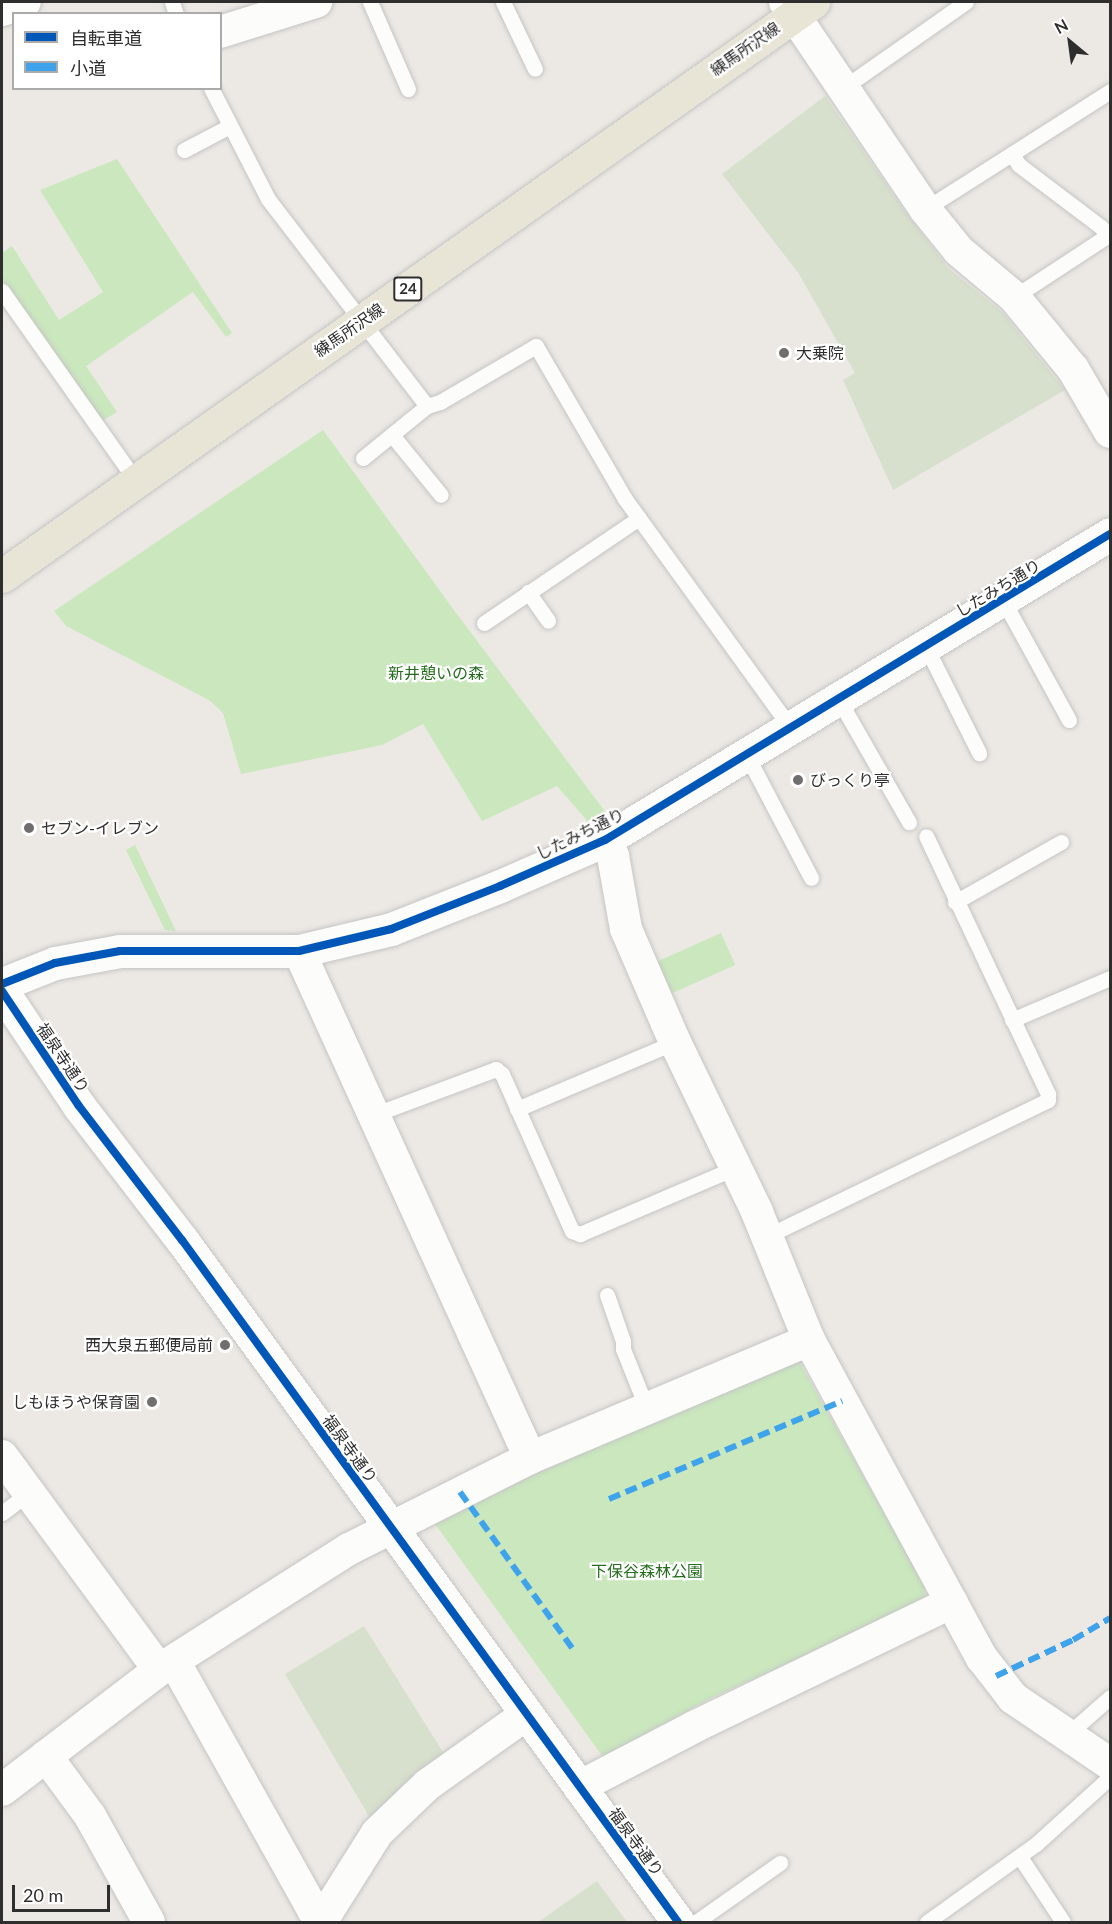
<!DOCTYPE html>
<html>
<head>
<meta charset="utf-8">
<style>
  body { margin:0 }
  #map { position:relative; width:1112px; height:1924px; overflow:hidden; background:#ece9e4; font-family:Lato,"Noto Sans JP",sans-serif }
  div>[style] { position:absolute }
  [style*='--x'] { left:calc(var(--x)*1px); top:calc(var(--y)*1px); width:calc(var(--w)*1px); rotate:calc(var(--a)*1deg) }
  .green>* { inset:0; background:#cae7be; transform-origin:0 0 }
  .cemetery>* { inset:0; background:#d7e0cc }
  .roads { filter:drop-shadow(0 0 2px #c5c5c5) drop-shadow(0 0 2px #c5c5c5) }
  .service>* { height:15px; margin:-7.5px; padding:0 7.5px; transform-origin:7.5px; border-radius:7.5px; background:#fcfcfb }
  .minor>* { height:32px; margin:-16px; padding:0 16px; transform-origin:16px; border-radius:16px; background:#fcfcfb }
  .tertiary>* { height:33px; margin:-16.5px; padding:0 16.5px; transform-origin:16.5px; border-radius:16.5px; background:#fcfcfb }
  .primary>* { height:33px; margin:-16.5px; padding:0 16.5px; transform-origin:16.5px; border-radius:16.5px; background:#e8e5d6 }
  .quiet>* { height:6px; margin-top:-3px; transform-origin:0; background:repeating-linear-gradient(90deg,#3ea3eb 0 12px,transparent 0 18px) }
  .cycleway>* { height:8px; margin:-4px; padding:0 4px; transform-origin:4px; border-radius:4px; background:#0057b8 }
  .dots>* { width:16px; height:16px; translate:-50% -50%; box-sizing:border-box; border:3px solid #fff; border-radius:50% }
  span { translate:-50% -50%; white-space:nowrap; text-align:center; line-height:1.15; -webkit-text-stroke:4.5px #fff; paint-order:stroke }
  .shield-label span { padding:2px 4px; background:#fff; border:2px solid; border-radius:4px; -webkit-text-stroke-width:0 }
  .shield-label { font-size:15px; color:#2e2e2e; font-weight:700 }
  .street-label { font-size:16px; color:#2e2e2e }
  .poi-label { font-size:16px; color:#2e2e2e }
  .left { translate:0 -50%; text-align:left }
  .right { translate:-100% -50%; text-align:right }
  .park-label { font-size:16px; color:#246d1c }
  .frame { position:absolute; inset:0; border:3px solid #2e2e2e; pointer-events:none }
  .legend { position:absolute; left:12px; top:12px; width:210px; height:78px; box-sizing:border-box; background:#fff; border:2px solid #ababab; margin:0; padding:8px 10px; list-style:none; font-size:18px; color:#2e2e2e }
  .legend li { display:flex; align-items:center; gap:12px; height:30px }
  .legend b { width:30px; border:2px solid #ababab }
  .north { position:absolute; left:1040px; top:12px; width:60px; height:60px; -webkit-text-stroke:4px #fff; paint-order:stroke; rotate:331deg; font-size:16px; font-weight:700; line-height:24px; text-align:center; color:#2e2e2e }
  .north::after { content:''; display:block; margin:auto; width:21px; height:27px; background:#2e2e2e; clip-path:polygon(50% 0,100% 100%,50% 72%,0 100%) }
  .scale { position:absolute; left:12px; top:1885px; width:98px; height:27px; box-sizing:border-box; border:3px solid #2e2e2e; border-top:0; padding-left:8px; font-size:18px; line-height:21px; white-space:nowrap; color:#2e2e2e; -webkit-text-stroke:4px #fff; paint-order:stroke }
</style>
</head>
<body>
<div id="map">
  <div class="green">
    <i style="clip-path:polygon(117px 159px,232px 333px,226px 337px,193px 292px,86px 366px,117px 412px,102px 421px,2px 279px,2px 253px,12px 246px,59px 320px,103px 292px,40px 190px)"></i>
    <i style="clip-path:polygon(323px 430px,451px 606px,607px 814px,590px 824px,557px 786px,482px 821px,423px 724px,382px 745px,241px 774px,223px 713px,209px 700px,66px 626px,54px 611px)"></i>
    <i style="clip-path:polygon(135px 845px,176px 931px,165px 930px,126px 850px)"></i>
    <i style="left:721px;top:933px;width:35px;height:76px;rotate:66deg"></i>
    <i style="clip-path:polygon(796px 1356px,925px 1586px,925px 1601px,709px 1699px,603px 1757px,430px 1517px)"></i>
  </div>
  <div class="cemetery">
    <i style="clip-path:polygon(825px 96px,906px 213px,948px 268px,1002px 312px,1065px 390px,893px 490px,843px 380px,855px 373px,799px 274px,722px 174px)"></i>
    <i style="clip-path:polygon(364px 1626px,446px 1757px,373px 1823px,285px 1674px)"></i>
    <i style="clip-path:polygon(597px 1881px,627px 1922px,538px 1922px)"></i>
  </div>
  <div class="roads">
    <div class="service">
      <i style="--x:172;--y:2;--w:13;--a:72"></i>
      <i style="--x:370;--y:2;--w:95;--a:66.4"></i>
      <i style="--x:503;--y:2;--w:74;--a:64.5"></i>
      <i style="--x:211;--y:88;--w:125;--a:62.8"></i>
      <i style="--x:268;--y:199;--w:261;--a:52.5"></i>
      <i style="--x:843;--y:88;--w:150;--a:-35"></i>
      <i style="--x:184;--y:150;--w:52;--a:-27.6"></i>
      <i style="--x:1012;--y:154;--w:13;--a:58"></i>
      <i style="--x:1019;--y:165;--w:103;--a:37.1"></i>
      <i style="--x:1101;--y:227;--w:11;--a:52"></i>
      <i style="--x:925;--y:209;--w:219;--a:-32.5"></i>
      <i style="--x:2;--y:291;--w:232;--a:54.8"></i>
      <i style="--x:1014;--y:297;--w:115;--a:-33.3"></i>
      <i style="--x:392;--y:435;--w:77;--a:50.8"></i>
      <i style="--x:363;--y:458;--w:82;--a:-39.1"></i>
      <i style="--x:427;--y:406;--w:14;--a:-17"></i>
      <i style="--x:440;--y:402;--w:111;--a:-30.3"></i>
      <i style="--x:536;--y:346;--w:177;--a:59.8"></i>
      <i style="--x:625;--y:499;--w:283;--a:54.1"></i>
      <i style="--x:528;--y:592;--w:35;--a:55"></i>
      <i style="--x:1003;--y:600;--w:137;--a:61.2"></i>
      <i style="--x:484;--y:623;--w:187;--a:-34.1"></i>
      <i style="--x:926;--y:647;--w:119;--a:63.4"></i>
      <i style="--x:839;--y:700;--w:141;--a:60.2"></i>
      <i style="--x:746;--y:754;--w:140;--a:62.3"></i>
      <i style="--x:955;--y:902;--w:122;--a:-29.5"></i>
      <i style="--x:1012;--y:1020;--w:107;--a:-23.2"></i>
      <i style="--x:517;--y:1109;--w:172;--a:-23"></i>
      <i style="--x:373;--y:1115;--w:131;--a:-20.5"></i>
      <i style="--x:496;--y:1069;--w:8;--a:40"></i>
      <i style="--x:502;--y:1074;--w:172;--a:66"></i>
      <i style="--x:572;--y:1231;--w:9;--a:21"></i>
      <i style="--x:580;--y:1234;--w:168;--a:-23.1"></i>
      <i style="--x:765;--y:1237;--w:314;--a:-25.8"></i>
      <i style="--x:1048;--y:1100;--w:6;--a:-90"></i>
      <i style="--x:1048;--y:1094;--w:285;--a:-115.3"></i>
      <i style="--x:607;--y:1295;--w:49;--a:70.8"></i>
      <i style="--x:623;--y:1341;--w:8;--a:90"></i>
      <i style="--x:623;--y:1349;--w:65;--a:68.2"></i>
      <i style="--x:2;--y:1513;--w:34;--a:-37"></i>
      <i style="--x:1067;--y:1735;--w:57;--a:-41.5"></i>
      <i style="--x:1020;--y:1857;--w:78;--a:56.5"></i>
      <i style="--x:696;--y:1922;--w:103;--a:-35.1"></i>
      <i style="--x:927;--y:1922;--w:134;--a:-35.6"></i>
      <i style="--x:1036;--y:1844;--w:100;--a:-42.2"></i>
    </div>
    <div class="minor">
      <i style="--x:785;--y:2;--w:250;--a:55.9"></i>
      <i style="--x:925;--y:209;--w:54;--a:51"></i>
      <i style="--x:959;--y:251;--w:72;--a:39.9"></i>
      <i style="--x:1014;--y:297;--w:50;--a:50.6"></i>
      <i style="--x:1046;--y:336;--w:43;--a:50.7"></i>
      <i style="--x:1073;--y:369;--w:73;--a:59.6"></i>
      <i style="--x:2;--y:10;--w:24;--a:-19"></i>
      <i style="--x:220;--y:32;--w:101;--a:-17.4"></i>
      <i style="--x:605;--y:840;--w:18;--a:63"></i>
      <i style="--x:613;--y:856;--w:74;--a:79.9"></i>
      <i style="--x:626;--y:929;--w:123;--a:66.6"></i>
      <i style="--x:675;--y:1042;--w:189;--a:64.2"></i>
      <i style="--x:757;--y:1212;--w:138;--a:67.9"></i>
      <i style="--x:809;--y:1340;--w:362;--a:61.5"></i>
      <i style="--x:982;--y:1658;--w:51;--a:52.2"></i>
      <i style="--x:1013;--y:1698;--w:117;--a:34.2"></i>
      <i style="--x:299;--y:951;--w:557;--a:65.5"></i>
      <i style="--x:2;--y:1456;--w:265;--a:53.7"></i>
      <i style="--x:174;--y:1661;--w:285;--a:60.8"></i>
      <i style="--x:313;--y:1910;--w:13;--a:29"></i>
      <i style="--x:46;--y:1756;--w:74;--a:53.7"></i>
      <i style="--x:90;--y:1816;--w:121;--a:60.9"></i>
      <i style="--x:579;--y:1787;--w:132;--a:-27.5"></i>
      <i style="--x:696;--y:1726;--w:284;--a:-25.8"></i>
      <i style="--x:2;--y:1790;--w:198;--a:-37.4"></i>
      <i style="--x:159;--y:1670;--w:225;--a:-32.5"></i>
      <i style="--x:349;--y:1549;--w:203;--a:-26.7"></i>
      <i style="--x:530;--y:1458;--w:303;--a:-22.9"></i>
      <i style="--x:321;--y:1922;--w:105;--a:-57.8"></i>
      <i style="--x:377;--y:1833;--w:69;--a:-43.8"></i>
      <i style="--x:427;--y:1785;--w:123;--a:-35.4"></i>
    </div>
    <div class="tertiary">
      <i style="--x:2;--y:984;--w:57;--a:-21.6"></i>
      <i style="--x:55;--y:963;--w:66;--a:-10.5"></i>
      <i style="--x:120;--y:951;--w:179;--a:0"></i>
      <i style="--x:299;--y:951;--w:95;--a:-13.4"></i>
      <i style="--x:391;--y:929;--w:117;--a:-21.5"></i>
      <i style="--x:500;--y:886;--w:115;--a:-23.7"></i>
      <i style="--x:605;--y:840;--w:590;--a:-31.21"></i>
      <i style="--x:2;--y:991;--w:138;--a:56.2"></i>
      <i style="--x:79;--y:1106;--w:169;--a:52.5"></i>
      <i style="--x:182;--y:1240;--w:843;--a:53.97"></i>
    </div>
    <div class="primary">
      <i style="--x:2;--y:576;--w:994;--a:-35.29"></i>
    </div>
  </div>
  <div class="quiet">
    <i style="--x:460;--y:1492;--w:193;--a:54.3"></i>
    <i style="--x:609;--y:1499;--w:253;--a:-22.8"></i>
    <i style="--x:996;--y:1676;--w:85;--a:-25.1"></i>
    <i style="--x:1073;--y:1640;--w:43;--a:-30.7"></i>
  </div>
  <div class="cycleway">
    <i style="--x:2;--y:984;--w:57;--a:-21.6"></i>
    <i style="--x:55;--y:963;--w:66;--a:-10.5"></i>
    <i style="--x:120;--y:951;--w:179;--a:0"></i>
    <i style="--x:299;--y:951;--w:95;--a:-13.4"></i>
    <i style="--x:391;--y:929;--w:117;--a:-21.5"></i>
    <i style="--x:500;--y:886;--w:115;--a:-23.7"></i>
    <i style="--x:605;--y:840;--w:590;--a:-31.21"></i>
    <i style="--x:2;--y:991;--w:138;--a:56.2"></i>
    <i style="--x:79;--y:1106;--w:169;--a:52.5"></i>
    <i style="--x:182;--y:1240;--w:843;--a:53.97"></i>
  </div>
  <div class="dots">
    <i style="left:784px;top:353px;background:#706f6e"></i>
    <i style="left:798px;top:780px;background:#706f6e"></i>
    <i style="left:29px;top:828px;background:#706f6e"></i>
    <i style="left:225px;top:1345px;background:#706f6e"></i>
    <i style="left:152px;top:1402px;background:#706f6e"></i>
  </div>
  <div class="shield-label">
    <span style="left:408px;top:289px">24</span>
  </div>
  <div class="street-label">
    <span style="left:745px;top:49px;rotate:-35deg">練馬所沢線</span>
    <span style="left:349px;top:330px;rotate:-35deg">練馬所沢線</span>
    <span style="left:998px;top:588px;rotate:-31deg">したみち通り</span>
    <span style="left:580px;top:834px;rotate:-26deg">したみち通り</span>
    <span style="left:63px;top:1058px;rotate:56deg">福泉寺通り</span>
    <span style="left:350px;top:1449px;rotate:54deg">福泉寺通り</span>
    <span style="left:636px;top:1842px;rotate:54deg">福泉寺通り</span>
  </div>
  <div class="poi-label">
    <span class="left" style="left:796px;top:353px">大乗院</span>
    <span class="left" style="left:810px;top:780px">びっくり亭</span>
    <span class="left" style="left:41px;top:828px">セブン-イレブン</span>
    <span class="right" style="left:213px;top:1345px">西大泉五郵便局前</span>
    <span class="right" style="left:140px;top:1402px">しもほうや保育園</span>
  </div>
  <div class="park-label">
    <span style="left:436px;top:673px">新井憩いの森</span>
    <span style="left:647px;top:1571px">下保谷森林公園</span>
  </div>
  <div class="frame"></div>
  <ul class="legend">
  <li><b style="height:8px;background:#0057b8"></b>自転車道</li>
  <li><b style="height:8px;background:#3ea3eb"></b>小道</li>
  </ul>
  <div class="north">N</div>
  <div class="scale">20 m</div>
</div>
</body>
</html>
